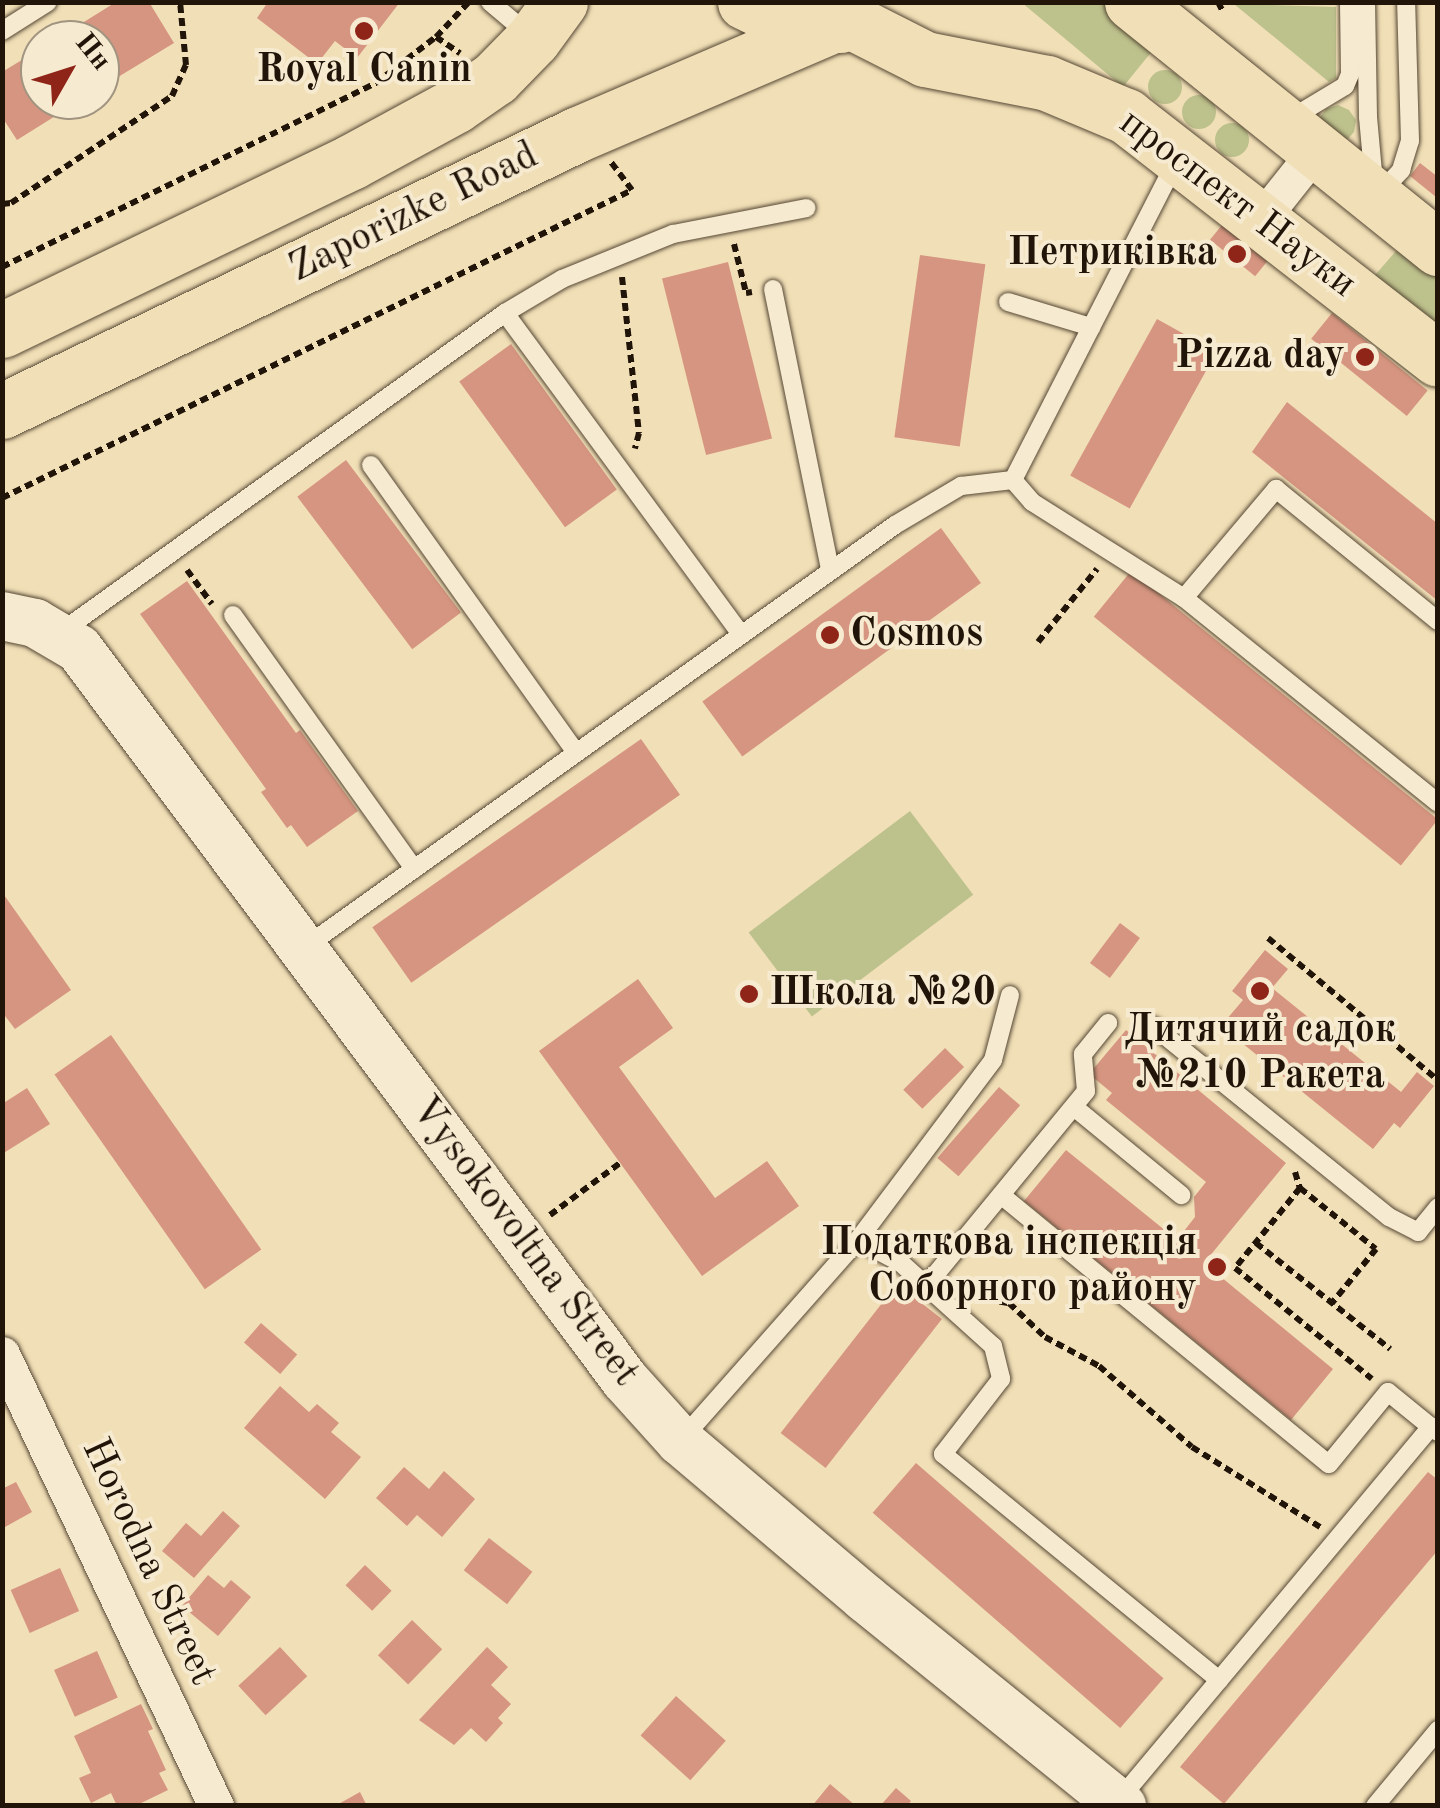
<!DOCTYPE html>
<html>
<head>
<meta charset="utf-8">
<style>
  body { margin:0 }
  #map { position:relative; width:1440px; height:1808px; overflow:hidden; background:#f1dfb7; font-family:"Old Standard TT",serif }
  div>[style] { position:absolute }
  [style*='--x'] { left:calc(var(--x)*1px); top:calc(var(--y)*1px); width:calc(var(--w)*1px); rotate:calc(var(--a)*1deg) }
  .green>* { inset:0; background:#bdc18c; transform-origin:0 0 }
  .round { border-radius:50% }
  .building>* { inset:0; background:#d69580; transform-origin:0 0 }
  .path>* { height:6px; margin-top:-3px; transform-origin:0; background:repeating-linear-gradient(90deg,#211408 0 8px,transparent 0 13px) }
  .roads { filter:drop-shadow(0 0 2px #554734) drop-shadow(0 0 2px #554734) }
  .service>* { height:18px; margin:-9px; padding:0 9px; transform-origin:9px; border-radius:9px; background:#f6ead0 }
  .minor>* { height:35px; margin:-17.5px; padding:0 17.5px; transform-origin:17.5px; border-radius:17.5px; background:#f6ead0 }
  .secondary>* { height:48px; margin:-24px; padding:0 24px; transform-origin:24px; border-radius:24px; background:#f6ead0 }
  .primary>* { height:55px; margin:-27.5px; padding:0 27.5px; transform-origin:27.5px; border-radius:27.5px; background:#f1dfb7 }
  .dots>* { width:28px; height:28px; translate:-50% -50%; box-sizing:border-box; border:5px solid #f6ead0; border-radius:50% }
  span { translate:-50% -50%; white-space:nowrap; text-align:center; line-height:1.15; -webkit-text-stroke:8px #f6ead0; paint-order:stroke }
  .poi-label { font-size:40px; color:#211408; font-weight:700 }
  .right { translate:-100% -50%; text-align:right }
  .left { translate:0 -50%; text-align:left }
  .street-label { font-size:40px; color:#211408 }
  .frame { position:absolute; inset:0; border:5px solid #211408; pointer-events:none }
  .north { position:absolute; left:20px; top:20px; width:100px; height:100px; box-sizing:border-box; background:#f6ead0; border:2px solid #a19480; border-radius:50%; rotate:51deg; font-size:28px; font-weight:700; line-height:40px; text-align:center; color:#211408 }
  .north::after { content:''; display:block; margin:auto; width:35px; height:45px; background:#8f2418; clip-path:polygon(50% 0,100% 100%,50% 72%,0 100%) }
</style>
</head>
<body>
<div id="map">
  <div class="green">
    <i style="clip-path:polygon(1021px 2px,1103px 3px,1157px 45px,1123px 87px)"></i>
    <i style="clip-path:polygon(1234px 4px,1336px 7px,1336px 78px,1329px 82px)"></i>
    <i class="round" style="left:1148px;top:70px;width:34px;height:34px"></i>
    <i class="round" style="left:1182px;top:95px;width:34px;height:34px"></i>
    <i style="clip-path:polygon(1338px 105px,1349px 110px,1356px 120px,1354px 132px,1346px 141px,1319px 119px,1326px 109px)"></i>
    <i class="round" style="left:1215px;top:123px;width:34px;height:34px"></i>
    <i style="clip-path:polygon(1402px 244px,1437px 273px,1437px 336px,1370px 281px)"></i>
    <i style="left:910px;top:811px;width:105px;height:202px;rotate:53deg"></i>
  </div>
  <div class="building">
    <i style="clip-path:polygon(116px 2px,149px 2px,174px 43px,100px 88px,100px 40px,55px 40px)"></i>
    <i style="clip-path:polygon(268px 2px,400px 2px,357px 58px,335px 41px,317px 64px,257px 18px)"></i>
    <i style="clip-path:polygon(40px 49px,40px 100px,81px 100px,17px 140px,2px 117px,2px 72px)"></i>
    <i style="clip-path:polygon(1420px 163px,1438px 177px,1436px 197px,1410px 176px)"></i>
    <i style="left:1222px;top:225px;width:58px;height:19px;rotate:39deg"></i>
    <i style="left:920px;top:255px;width:66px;height:184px;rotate:8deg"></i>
    <i style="left:728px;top:262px;width:182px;height:68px;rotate:76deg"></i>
    <i style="left:1332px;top:313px;width:123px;height:33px;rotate:39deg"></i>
    <i style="left:1157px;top:319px;width:68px;height:179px;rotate:29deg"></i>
    <i style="left:511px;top:344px;width:180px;height:64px;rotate:54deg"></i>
    <i style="clip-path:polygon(1287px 402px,1438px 524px,1438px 601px,1252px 452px)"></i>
    <i style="left:346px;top:460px;width:191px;height:61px;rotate:53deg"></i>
    <i style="left:941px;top:528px;width:68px;height:295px;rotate:54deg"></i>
    <i style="left:1131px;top:571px;width:395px;height:59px;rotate:39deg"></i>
    <i style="clip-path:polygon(187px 581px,296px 733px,300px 730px,358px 811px,307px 847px,291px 825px,287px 828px,261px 792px,266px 789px,140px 614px)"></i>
    <i style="left:641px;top:739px;width:68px;height:328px;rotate:55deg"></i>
    <i style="clip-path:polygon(2px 892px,71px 990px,15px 1029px,2px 1012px)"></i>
    <i style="left:1120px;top:923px;width:25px;height:50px;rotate:37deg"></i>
    <i style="clip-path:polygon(1265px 950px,1288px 969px,1272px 988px,1401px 1092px,1417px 1072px,1434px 1086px,1400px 1128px,1394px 1123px,1373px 1149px,1221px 1026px,1243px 1000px,1232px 991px)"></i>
    <i style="clip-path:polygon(638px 979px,673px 1028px,619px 1067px,715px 1198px,767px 1161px,799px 1206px,702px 1276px,539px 1051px)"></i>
    <i style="clip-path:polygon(1126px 1030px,1286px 1163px,1204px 1263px,1333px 1369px,1291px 1420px,1024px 1201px,1066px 1150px,1177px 1240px,1195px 1217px,1194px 1197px,1206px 1182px,1106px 1100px,1112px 1093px,1089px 1074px)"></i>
    <i style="left:111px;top:1035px;width:262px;height:69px;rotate:55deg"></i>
    <i style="left:945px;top:1048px;width:27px;height:59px;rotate:45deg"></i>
    <i style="left:999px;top:1087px;width:28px;height:94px;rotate:41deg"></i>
    <i style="clip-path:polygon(27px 1088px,50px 1124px,2px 1154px,2px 1104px)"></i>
    <i style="left:897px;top:1284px;width:57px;height:189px;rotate:38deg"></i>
    <i style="left:261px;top:1323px;width:48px;height:26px;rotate:41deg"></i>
    <i style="clip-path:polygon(280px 1386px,309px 1412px,317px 1404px,339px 1423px,331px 1432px,361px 1457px,325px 1499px,244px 1428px)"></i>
    <i style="left:916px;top:1463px;width:328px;height:66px;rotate:41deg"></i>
    <i style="clip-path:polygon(404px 1467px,429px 1489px,444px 1471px,475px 1499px,442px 1537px,417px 1515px,407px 1526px,376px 1498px)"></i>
    <i style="clip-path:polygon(1428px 1472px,1438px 1480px,1438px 1550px,1224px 1804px,1180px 1767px)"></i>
    <i style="clip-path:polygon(16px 1482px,32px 1512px,5px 1527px,2px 1489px)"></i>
    <i style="clip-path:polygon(223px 1511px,240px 1526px,194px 1578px,162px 1551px,186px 1523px,201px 1536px)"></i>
    <i style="left:489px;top:1538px;width:55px;height:41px;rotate:38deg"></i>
    <i style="left:365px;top:1565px;width:37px;height:28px;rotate:44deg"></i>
    <i style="left:60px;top:1568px;width:47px;height:54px;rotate:66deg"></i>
    <i style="clip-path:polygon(208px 1575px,224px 1588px,231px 1580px,251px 1597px,218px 1636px,182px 1606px)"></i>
    <i style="left:412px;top:1620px;width:42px;height:49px;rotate:44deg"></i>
    <i style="left:280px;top:1647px;width:40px;height:57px;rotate:47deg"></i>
    <i style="clip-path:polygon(487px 1647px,508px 1667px,491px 1685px,511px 1704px,498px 1718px,503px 1723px,486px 1742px,471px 1728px,454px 1745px,419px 1720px)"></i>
    <i style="left:97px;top:1651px;width:51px;height:47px;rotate:66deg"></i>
    <i style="left:676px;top:1696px;width:67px;height:53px;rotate:42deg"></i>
    <i style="clip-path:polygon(141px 1704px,153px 1729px,148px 1731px,166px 1770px,159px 1773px,168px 1790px,135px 1806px,117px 1806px,111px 1793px,91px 1803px,79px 1778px,91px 1773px,74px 1736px)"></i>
    <i style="clip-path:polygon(830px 1784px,856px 1806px,812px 1806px)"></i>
    <i style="clip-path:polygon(896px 1788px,911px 1801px,907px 1806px,880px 1806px)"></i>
    <i style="clip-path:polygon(360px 1792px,367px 1806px,335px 1806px)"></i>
  </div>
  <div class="path">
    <i style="--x:1218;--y:2;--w:11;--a:63"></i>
    <i style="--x:436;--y:37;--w:29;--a:34"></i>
    <i style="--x:2;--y:204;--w:9;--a:-6"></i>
    <i style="--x:11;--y:203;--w:193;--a:-33.6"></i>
    <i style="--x:172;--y:96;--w:34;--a:-66"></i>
    <i style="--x:186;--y:65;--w:63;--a:-95.4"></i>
    <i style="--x:734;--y:244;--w:50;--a:76.2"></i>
    <i style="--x:746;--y:293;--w:6;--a:-9"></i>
    <i style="--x:2;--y:267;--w:417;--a:-26.2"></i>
    <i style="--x:376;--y:83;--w:76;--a:-37.5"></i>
    <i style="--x:436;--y:37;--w:47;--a:-46.7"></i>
    <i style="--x:622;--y:277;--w:157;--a:83.8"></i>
    <i style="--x:639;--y:433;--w:16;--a:105"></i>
    <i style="--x:2;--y:498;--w:701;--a:-26.05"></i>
    <i style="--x:632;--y:190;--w:35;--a:-127"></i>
    <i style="--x:187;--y:570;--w:42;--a:53.7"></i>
    <i style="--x:1038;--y:642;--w:94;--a:-51.1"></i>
    <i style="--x:1268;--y:938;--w:222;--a:39.9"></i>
    <i style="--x:1295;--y:1172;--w:17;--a:73"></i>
    <i style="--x:1300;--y:1188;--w:97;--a:38.8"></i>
    <i style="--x:1376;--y:1249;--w:70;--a:129.2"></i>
    <i style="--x:1300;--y:1188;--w:103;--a:129.1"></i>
    <i style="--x:1235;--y:1268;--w:176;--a:39"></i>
    <i style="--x:550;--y:1215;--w:87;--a:-36.6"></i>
    <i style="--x:1256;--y:1243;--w:171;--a:38.3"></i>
    <i style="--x:974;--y:1297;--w:36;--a:10"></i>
    <i style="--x:1009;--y:1303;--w:50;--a:43.4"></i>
    <i style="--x:1045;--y:1337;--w:61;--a:28.2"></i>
    <i style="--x:1099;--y:1366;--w:123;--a:41.1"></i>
    <i style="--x:1192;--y:1447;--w:151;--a:32"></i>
  </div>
  <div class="roads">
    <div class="service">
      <i style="--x:490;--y:2;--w:50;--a:40.1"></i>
      <i style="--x:1366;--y:2;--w:115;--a:89"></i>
      <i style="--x:1368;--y:117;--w:66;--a:84.8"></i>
      <i style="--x:2;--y:31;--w:54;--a:-32.2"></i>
      <i style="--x:1290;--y:119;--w:64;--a:-31"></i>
      <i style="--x:1345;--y:86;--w:13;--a:-67"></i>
      <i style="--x:1350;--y:74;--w:72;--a:-90.8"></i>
      <i style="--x:1379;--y:194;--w:33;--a:-47"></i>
      <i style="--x:1401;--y:170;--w:30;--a:-73"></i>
      <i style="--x:1410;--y:141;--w:139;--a:-91.6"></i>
      <i style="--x:773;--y:289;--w:286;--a:78.5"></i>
      <i style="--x:1008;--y:302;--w:87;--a:16.8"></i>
      <i style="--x:505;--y:313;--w:397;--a:53.7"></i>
      <i style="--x:371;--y:465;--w:353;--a:54.5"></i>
      <i style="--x:1013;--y:480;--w:29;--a:49"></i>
      <i style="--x:1032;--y:502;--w:180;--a:32.3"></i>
      <i style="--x:1184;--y:598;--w:326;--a:38.9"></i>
      <i style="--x:1184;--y:598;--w:143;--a:-49.8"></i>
      <i style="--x:1276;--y:489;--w:209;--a:39.2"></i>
      <i style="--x:233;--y:615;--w:312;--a:54.5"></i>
      <i style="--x:61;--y:632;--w:547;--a:-35.7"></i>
      <i style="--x:505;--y:313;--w:66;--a:-30.8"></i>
      <i style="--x:562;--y:279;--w:120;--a:-22.1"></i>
      <i style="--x:673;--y:234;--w:136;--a:-11"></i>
      <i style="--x:305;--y:947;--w:725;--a:-35.57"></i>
      <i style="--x:895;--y:525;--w:77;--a:-30.6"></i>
      <i style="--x:961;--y:486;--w:52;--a:-6.6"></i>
      <i style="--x:1013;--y:480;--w:360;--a:-62.9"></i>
      <i style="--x:1153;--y:1026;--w:304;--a:39"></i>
      <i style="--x:1389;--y:1217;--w:33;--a:27"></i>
      <i style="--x:1418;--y:1232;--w:32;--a:-51"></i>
      <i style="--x:1074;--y:1107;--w:139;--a:39.4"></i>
      <i style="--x:1001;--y:1195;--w:424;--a:39.4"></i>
      <i style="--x:1329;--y:1464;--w:93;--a:-50.7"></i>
      <i style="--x:1388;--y:1392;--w:55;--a:39.1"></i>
      <i style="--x:858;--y:1240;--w:225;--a:-53.1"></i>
      <i style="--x:993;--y:1060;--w:67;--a:-75.3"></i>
      <i style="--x:926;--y:1286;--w:252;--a:-50.6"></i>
      <i style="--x:1086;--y:1091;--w:37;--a:-95"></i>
      <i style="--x:1083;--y:1054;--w:40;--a:-51"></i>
      <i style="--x:681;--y:1440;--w:267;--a:-48.5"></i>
      <i style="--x:858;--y:1240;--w:49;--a:28.1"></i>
      <i style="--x:901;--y:1263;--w:124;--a:42.1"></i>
      <i style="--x:993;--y:1346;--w:34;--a:76"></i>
      <i style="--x:1001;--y:1379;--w:95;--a:127.7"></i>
      <i style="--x:943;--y:1454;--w:357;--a:39.3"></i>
      <i style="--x:1118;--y:1801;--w:488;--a:-50.1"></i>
      <i style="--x:1431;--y:1427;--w:9;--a:36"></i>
      <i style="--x:1375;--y:1806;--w:99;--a:-50.3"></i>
    </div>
    <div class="minor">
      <i style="--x:1262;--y:218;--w:87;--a:-51.5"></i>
      <i style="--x:2;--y:1354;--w:500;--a:64.66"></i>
    </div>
    <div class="secondary">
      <i style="--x:2;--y:616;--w:34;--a:12"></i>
      <i style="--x:35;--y:623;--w:51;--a:30.6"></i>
      <i style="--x:79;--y:649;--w:912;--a:53.24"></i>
      <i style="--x:625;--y:1380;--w:82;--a:48"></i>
      <i style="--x:680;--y:1441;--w:243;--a:40.3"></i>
      <i style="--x:865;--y:1598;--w:331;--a:39"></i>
    </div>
    <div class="primary">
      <i style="--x:745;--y:2;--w:47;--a:25.5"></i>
      <i style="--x:787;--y:22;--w:53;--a:3.2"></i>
      <i style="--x:1132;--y:2;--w:393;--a:38.8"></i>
      <i style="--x:852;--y:22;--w:82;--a:26.9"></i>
      <i style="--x:925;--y:59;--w:124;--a:11.1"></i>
      <i style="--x:1047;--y:83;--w:86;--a:22.7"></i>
      <i style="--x:1126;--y:116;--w:395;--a:37.9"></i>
      <i style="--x:2;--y:330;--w:387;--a:-25.7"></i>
      <i style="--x:351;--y:162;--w:119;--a:-28.5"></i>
      <i style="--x:456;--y:105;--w:47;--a:-34.7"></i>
      <i style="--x:495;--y:78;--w:54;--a:-45.7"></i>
      <i style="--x:533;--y:39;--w:46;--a:-53.9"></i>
      <i style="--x:2;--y:411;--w:637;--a:-25.68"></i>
      <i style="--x:576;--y:135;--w:276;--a:-23.2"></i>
    </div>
  </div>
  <div class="dots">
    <i style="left:364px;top:31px;background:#8f2418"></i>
    <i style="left:1237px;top:254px;background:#8f2418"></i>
    <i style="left:1365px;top:357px;background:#8f2418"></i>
    <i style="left:830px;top:635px;background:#8f2418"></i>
    <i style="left:1260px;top:991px;background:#8f2418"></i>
    <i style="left:749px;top:994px;background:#8f2418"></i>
    <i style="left:1217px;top:1267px;background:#8f2418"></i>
  </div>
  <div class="poi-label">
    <span style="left:364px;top:71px">Royal Canin</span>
    <span class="right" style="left:1217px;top:254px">Петриківка</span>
    <span class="right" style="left:1345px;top:357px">Pizza day</span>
    <span class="left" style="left:850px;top:635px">Cosmos</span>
    <span class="left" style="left:769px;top:994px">Школа №20</span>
    <span style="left:1260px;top:1054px">Дитячий садок<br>№210 Ракета</span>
    <span class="right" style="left:1197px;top:1267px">Податкова інспекція<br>Соборного району</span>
  </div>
  <div class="street-label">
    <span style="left:1237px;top:204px;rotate:37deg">проспект Науки</span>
    <span style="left:414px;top:213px;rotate:-26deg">Zaporizke Road</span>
    <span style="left:524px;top:1242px;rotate:53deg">Vysokovoltna Street</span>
    <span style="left:148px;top:1562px;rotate:65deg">Horodna Street</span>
  </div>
  <div class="frame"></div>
  <div class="north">Пн</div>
</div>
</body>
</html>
